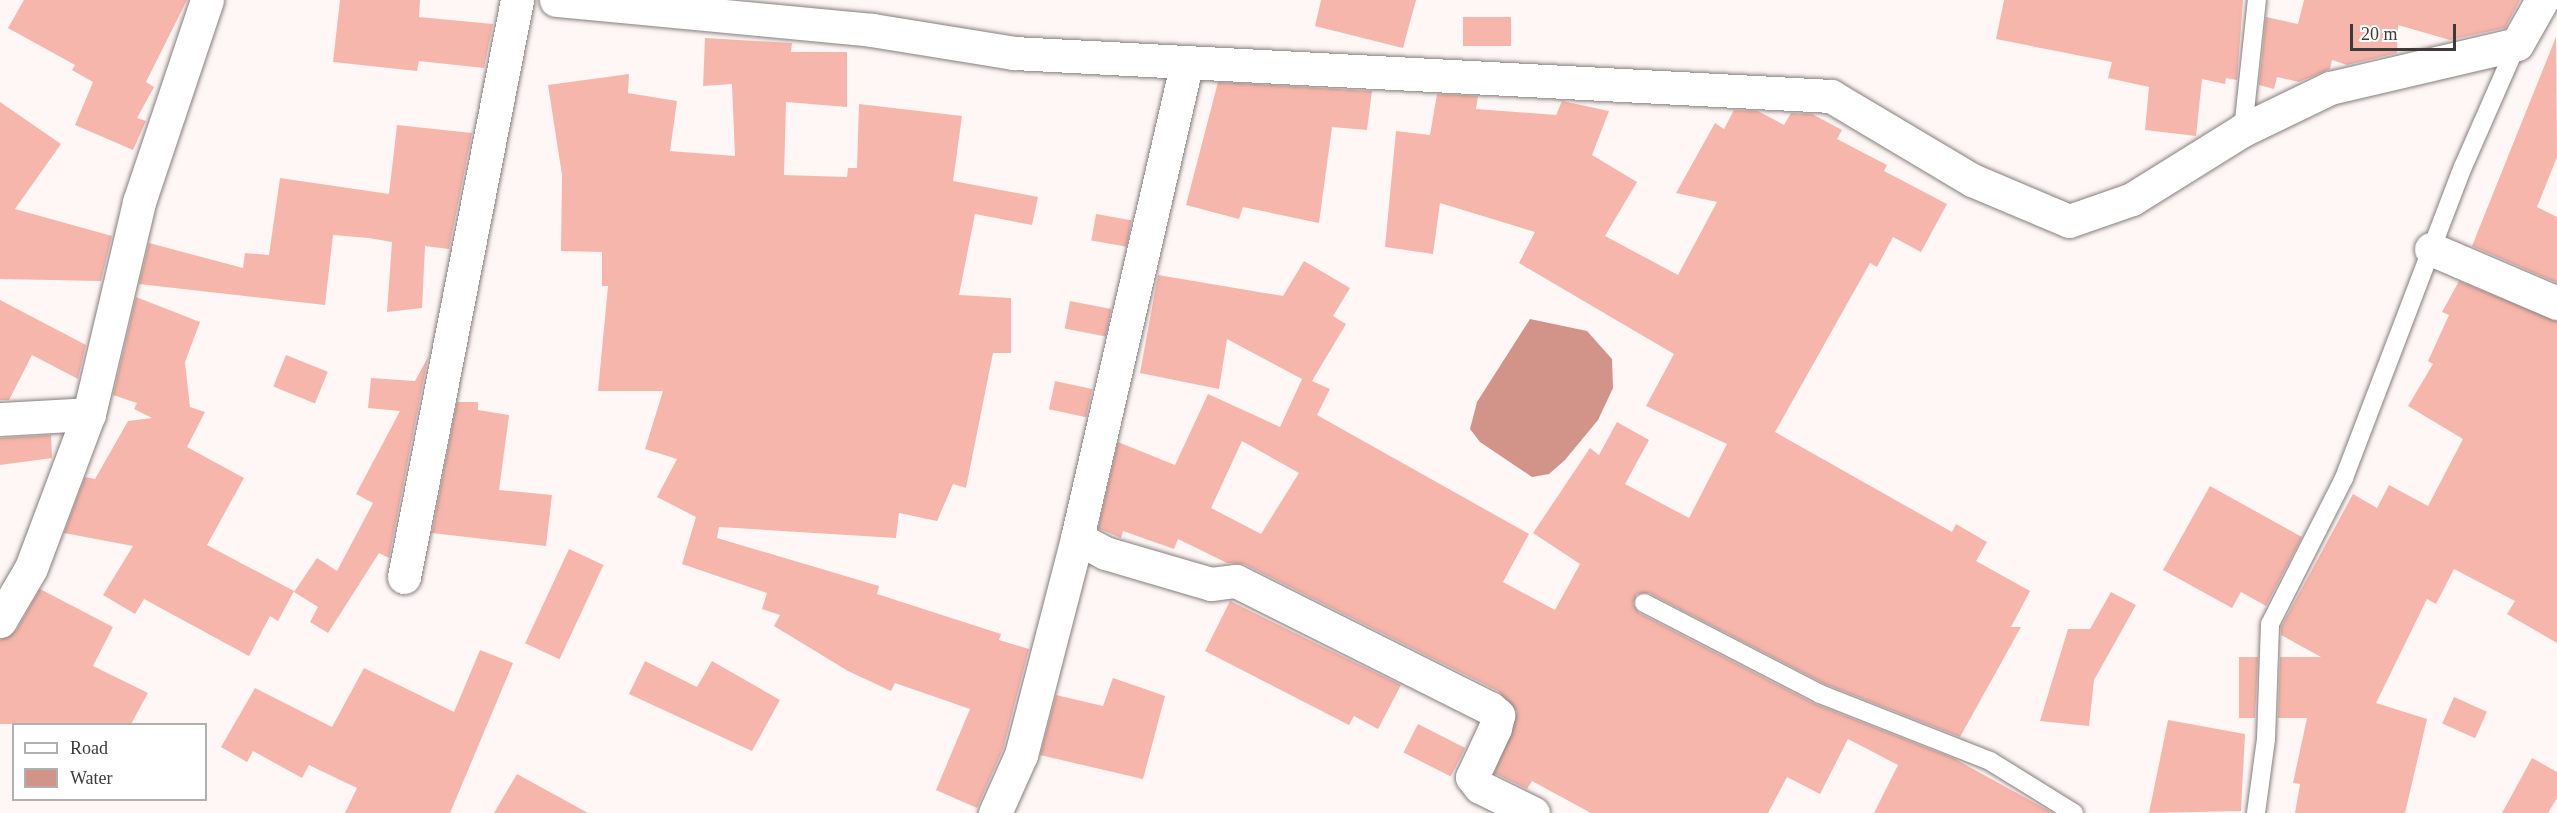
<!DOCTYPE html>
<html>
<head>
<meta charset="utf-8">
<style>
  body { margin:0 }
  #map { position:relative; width:2557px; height:813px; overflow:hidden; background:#fef7f6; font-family:"Times New Roman",serif }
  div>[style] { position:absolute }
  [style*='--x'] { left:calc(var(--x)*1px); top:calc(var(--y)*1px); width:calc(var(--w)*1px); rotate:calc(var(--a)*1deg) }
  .water>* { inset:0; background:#d29489 }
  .building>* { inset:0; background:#f7b6ab; transform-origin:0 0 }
  .roads { filter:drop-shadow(0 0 2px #867e7c) drop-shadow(0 0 2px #867e7c) }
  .lane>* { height:18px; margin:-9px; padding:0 9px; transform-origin:9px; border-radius:9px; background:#fff }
  .street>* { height:33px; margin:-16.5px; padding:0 16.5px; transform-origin:16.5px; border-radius:16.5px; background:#fff }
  span { translate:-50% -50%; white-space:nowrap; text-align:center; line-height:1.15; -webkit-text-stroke:4.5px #fff; paint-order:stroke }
  .legend { position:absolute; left:12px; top:723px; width:195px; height:78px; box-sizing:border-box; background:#fff; border:2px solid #b1b0b0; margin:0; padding:8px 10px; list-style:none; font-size:18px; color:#3d3a39 }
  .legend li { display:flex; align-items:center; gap:12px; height:30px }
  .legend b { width:30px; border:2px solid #b1b0b0 }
  .scale { position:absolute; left:2350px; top:24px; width:106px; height:27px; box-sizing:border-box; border:3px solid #3d3a39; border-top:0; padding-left:8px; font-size:18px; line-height:21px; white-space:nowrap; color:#3d3a39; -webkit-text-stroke:4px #fff; paint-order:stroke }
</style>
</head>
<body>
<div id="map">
  <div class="water">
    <i style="clip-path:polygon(1530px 319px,1587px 331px,1612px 359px,1613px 388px,1598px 420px,1565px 460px,1549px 474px,1532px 477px,1480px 442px,1470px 429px,1477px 402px)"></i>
  </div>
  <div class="building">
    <i style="clip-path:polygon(24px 0,187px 0,146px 82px,154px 87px,137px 118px,146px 121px,133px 150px,75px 125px,93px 82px,72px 70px,75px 65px,8px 28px)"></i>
    <i style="clip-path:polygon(340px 0,420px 0,419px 17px,493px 24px,484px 68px,419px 61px,417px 71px,333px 62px)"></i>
    <i style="clip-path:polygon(1321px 0,1416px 0,1403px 48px,1315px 26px)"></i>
    <i style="clip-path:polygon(2004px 0,2243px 0,2237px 80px,2226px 78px,2225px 84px,2202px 79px,2196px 136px,2145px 130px,2149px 87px,2108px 78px,2112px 62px,1996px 39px)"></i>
    <i style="clip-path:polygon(2304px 0,2520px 0,2505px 28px,2450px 40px,2398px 25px,2397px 53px,2347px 65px,2332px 60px,2330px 69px,2299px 82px,2277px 77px,2274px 89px,2259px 85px,2266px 17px,2298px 24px)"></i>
    <i style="left:1511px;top:17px;width:29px;height:48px;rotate:90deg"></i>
    <i style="clip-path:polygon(2556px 37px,2557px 157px,2537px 207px,2557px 217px,2557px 283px,2472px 246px)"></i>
    <i style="clip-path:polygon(705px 38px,792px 43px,791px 52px,847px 52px,847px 107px,786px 102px,784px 175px,847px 177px,848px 168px,857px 168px,859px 104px,962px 116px,953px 181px,1038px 197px,1032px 225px,975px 214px,959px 295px,1011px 298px,1011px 353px,993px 353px,966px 488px,953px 484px,937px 521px,899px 513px,896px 538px,719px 527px,717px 538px,879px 586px,877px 594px,1001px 634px,999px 640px,1029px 649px,1003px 749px,977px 808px,936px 790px,970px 709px,895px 683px,891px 691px,848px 671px,774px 626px,780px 615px,762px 609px,767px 593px,682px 564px,696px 517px,657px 497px,677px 459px,645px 449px,663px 391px,598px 391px,608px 286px,602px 286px,602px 252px,561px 251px,562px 175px,548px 85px,629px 74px,628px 93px,677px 101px,670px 151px,735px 156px,732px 84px,703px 86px)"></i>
    <i style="clip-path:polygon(1218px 82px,1372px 91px,1367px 130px,1332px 127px,1319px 223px,1243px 207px,1239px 219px,1186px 205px)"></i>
    <i style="clip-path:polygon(evenodd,1437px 94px,1478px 96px,1476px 109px,1556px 115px,1562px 101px,1609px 111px,1592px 155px,1637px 182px,1605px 236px,1678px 275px,1717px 202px,1676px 193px,1715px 123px,1724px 129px,1734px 110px,1758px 111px,1784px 125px,1791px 113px,1812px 114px,1842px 130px,1837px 139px,1887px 165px,1884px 171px,1947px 204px,1921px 252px,1893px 237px,1877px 267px,1870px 263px,1775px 432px,1952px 532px,1956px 524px,1987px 542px,1976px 561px,2030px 591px,2011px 627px,2021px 627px,1960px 737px,1825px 684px,1649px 593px,1637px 594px,1633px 604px,1639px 613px,1815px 704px,1953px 758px,2053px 813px,1874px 813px,1898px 765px,1848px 739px,1820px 794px,1787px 777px,1768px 813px,1591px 813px,1532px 781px,1527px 789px,1494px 773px,1517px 712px,1498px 691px,1244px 564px,1227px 563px,1178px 539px,1174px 549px,1123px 531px,1121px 538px,1098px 528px,1118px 442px,1175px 465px,1208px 394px,1280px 427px,1302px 379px,1227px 339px,1219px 389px,1140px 373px,1158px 275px,1283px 296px,1304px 261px,1350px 288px,1333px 316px,1346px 324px,1312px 381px,1330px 389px,1317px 415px,1529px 534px,1503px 582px,1555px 610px,1580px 564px,1533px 533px,1590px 448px,1599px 455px,1617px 422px,1649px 440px,1625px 484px,1689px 518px,1727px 444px,1646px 406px,1674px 354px,1519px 263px,1535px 232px,1440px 203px,1433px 254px,1385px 247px,1396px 131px,1430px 135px,1437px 94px,1242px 441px,1299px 473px,1261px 534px,1211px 508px,1242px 441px)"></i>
    <i style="clip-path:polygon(0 102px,61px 144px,15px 209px,112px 236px,101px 281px,0 279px)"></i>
    <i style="clip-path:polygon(397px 125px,472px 133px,449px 249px,425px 246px,422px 308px,387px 312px,392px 242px,369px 238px,333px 235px,325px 305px,139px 284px,149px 243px,243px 268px,245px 253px,269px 255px,280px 178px,389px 194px)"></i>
    <i style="left:1096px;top:214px;width:36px;height:27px;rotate:10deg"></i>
    <i style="clip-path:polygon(2459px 281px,2557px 321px,2557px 643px,2507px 614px,2515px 601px,2454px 569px,2436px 604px,2427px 599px,2376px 703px,2427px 719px,2405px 813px,2295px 813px,2300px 784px,2293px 783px,2307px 718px,2278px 718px,2280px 657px,2321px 657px,2281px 635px,2281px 627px,2353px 494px,2377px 508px,2389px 485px,2428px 506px,2463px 439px,2408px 406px,2433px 364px,2428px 361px,2449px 315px,2442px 312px)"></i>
    <i style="clip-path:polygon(136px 297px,200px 322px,185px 362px,190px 407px,205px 412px,187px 447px,244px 478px,207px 545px,294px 591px,278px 621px,270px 616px,249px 656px,144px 599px,135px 614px,103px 595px,133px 546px,64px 533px,85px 477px,95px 479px,128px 421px,152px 418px,134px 409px,137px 403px,113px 395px)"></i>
    <i style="clip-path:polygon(0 300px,86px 345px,78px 379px,32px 355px,9px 400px,0 400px)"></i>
    <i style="left:1070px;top:301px;width:42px;height:28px;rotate:11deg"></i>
    <i style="left:286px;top:355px;width:45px;height:34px;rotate:22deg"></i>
    <i style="clip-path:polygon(428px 357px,389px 558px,379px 553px,328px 633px,310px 622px,318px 607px,294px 592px,317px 558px,337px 571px,373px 503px,356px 494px,400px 411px,368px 408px,371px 378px,415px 381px)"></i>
    <i style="left:1055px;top:381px;width:38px;height:29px;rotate:12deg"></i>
    <i style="clip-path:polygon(457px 402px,478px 402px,478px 410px,509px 415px,499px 490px,552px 495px,546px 546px,432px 533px)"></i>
    <i style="clip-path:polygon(51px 435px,52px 458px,0 465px,0 438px)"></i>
    <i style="clip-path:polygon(2210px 486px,2302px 537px,2266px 606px,2241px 592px,2232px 608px,2163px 570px)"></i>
    <i style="left:569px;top:549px;width:38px;height:104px;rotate:25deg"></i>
    <i style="clip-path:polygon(40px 589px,113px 627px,93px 666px,148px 693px,131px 724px,0 724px,0 640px,16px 631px)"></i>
    <i style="clip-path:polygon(2111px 592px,2136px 605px,2094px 680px,2089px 726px,2040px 721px,2068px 629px,2090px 629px)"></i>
    <i style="clip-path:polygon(1230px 601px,1401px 685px,1378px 729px,1354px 716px,1349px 725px,1205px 651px)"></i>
    <i style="clip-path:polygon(480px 650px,513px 663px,450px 813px,345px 813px,357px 788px,309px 765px,302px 778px,253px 751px,247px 762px,221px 747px,255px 688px,332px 727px,364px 668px,454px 712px)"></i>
    <i style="clip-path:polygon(2239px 657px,2258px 657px,2255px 718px,2239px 718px)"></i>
    <i style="clip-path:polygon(645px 661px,697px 687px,712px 661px,780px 700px,752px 751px,629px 694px)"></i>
    <i style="clip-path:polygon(1113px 678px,1165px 696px,1143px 779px,1040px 755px,1056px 695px,1103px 706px)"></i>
    <i style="left:2454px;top:697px;width:36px;height:29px;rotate:24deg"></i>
    <i style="clip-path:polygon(2168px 720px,2245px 734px,2241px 811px,2149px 813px)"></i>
    <i style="left:1418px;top:724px;width:53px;height:32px;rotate:27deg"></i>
    <i style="clip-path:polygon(2532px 758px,2557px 772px,2557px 798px,2548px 813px,2502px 813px)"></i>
    <i style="clip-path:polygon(517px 774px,588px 813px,494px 813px)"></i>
  </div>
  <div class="roads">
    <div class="lane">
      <i style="--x:2243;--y:130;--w:131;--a:-83.9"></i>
      <i style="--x:1644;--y:603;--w:198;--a:27.3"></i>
      <i style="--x:1820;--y:694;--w:183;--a:21.5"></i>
      <i style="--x:1990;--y:761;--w:99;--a:31.8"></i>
      <i style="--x:2256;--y:813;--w:75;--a:-82.3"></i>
      <i style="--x:2266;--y:739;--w:115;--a:-88"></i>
      <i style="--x:2270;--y:624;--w:164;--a:-63.1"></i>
      <i style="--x:2344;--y:478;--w:333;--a:-69.1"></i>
      <i style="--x:2463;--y:167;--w:134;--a:-66.3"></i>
    </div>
    <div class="street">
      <i style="--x:556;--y:0;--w:317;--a:5.4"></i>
      <i style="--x:872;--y:30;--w:144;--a:9.2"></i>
      <i style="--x:1014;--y:53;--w:818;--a:3.01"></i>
      <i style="--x:1831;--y:96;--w:164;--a:30.8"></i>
      <i style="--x:1972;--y:180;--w:105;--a:22.9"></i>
      <i style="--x:2069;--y:221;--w:67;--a:-19.2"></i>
      <i style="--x:2132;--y:199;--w:131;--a:-31.9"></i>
      <i style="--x:2243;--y:130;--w:97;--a:-25.8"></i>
      <i style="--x:2330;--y:88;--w:192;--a:-13.2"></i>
      <i style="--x:2517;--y:44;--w:51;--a:-60.4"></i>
      <i style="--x:2431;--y:249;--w:137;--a:23.2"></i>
      <i style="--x:0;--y:419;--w:89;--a:-3.2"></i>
      <i style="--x:1077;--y:538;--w:32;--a:28"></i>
      <i style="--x:1105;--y:553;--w:110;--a:16.3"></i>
      <i style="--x:1211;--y:584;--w:25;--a:-7"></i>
      <i style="--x:1236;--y:581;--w:284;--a:26.6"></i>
      <i style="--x:1490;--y:708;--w:11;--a:41"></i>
      <i style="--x:1498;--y:715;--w:13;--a:103"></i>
      <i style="--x:1495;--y:728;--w:54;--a:115.1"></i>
      <i style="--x:1472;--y:777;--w:13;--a:51"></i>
      <i style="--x:1480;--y:787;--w:59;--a:26.1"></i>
      <i style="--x:404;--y:577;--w:588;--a:-78.92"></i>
      <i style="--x:0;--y:621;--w:61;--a:-59.7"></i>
      <i style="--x:31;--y:568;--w:165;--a:-69.4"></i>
      <i style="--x:89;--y:414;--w:218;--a:-76.7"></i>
      <i style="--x:139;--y:202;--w:213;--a:-71.4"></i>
      <i style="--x:995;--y:813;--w:64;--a:-65.9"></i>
      <i style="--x:1021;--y:755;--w:224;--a:-75.5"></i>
      <i style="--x:1077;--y:538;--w:484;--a:-77"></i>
    </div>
  </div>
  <ul class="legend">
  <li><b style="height:8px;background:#fff"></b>Road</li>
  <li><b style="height:16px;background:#d29489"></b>Water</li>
  </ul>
  <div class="scale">20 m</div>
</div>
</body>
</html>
